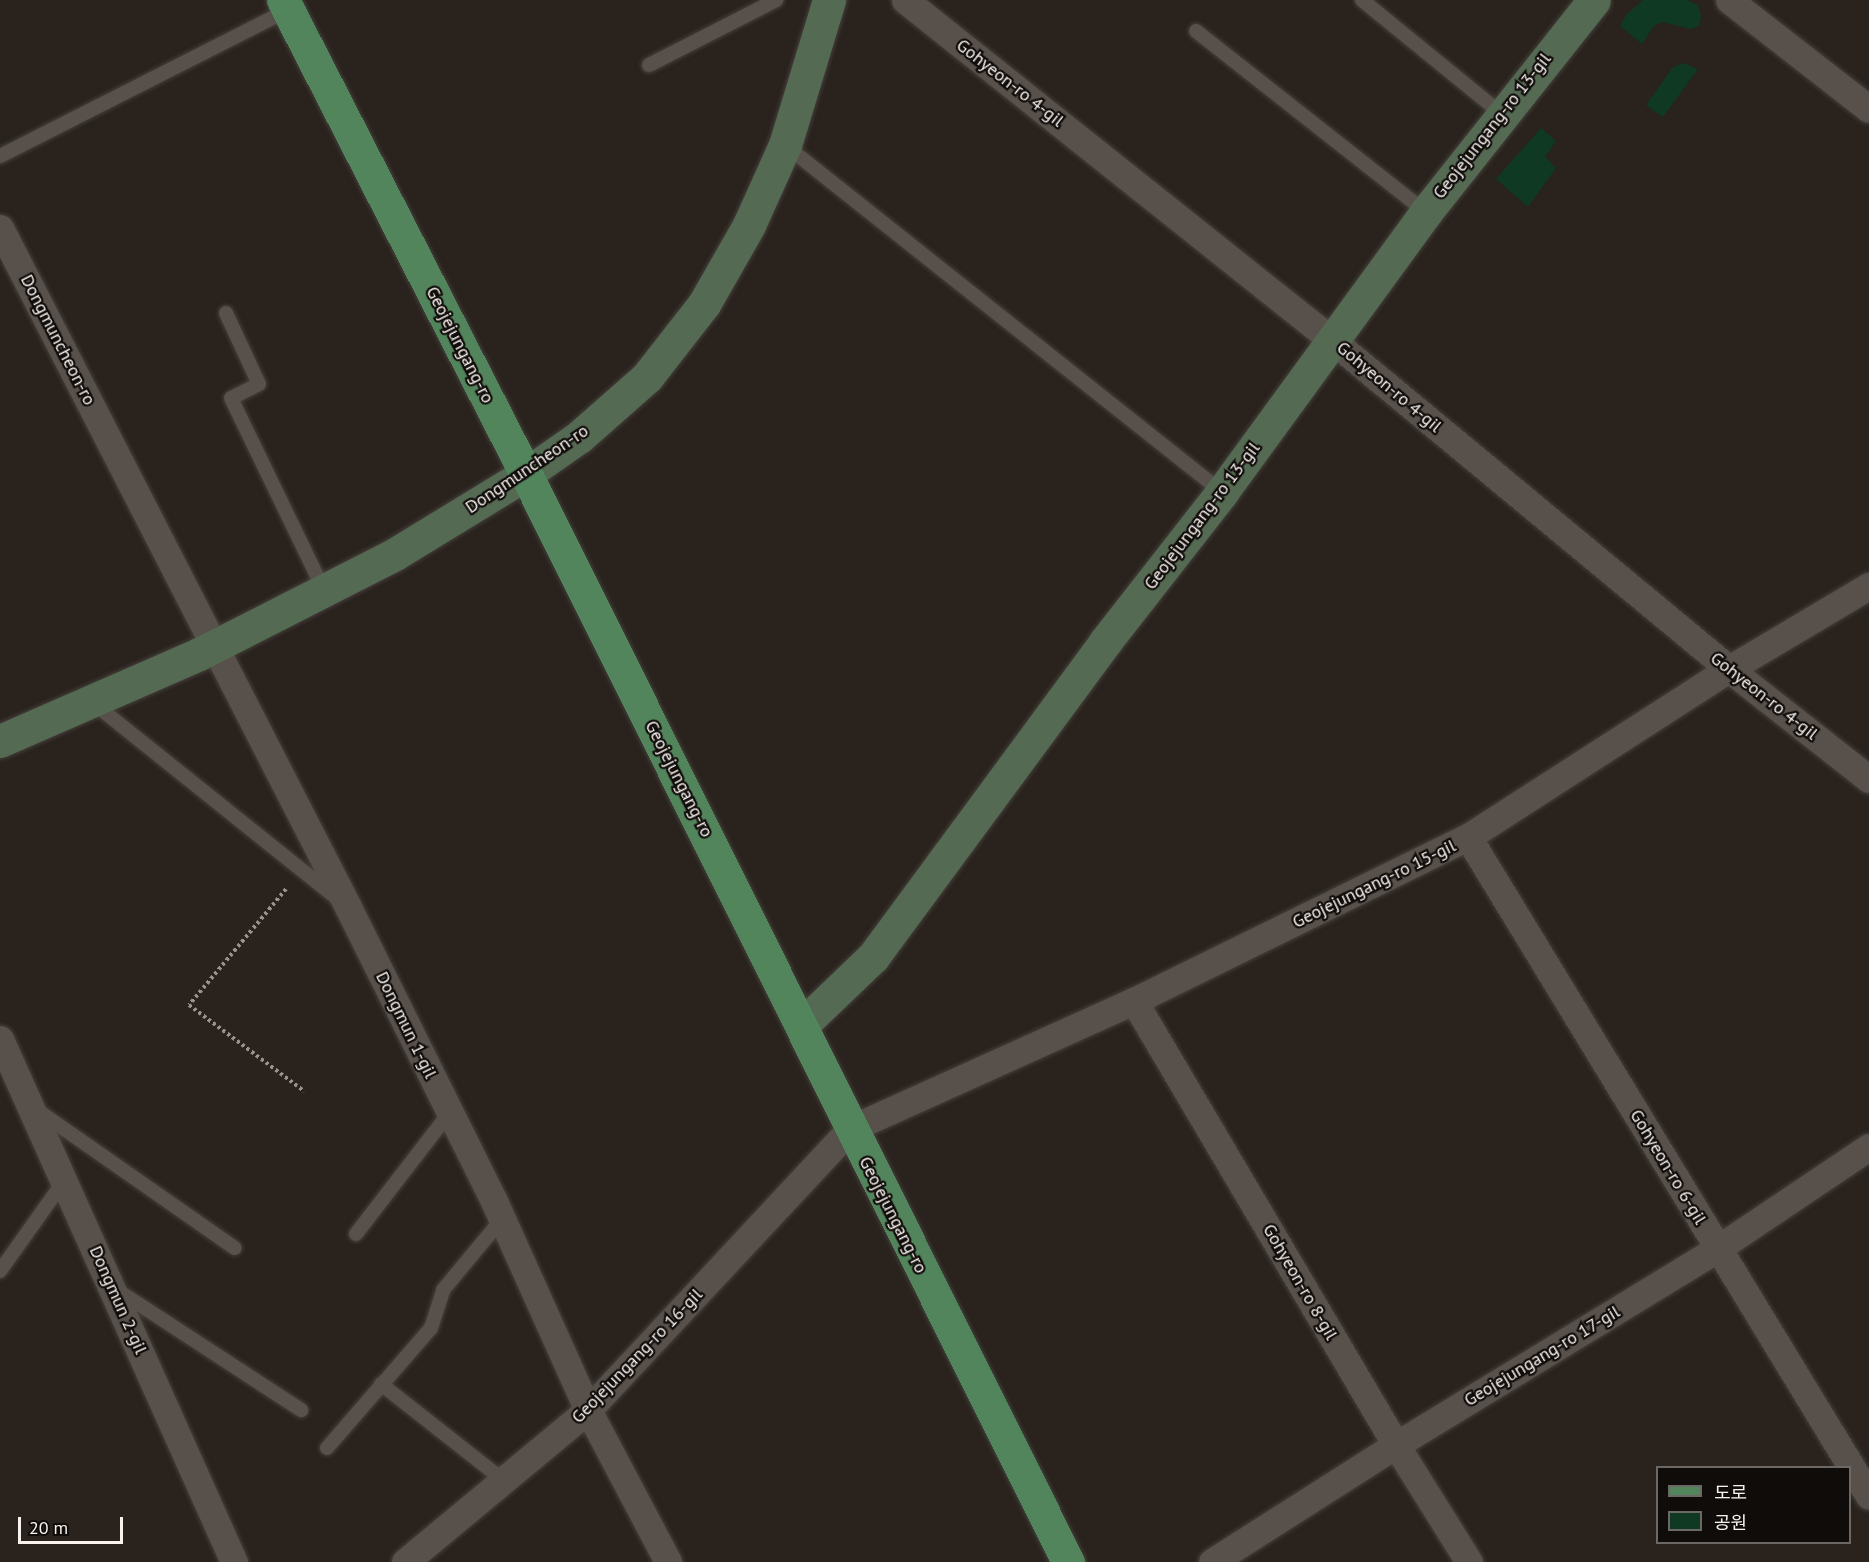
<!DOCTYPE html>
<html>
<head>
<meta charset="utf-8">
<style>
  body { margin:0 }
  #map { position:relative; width:1869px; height:1562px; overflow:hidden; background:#29221d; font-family:"PT Sans","Noto Sans KR",sans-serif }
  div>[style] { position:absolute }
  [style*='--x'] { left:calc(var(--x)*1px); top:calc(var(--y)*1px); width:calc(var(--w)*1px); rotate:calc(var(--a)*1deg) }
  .green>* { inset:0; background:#0f3923 }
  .path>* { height:4px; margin-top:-2px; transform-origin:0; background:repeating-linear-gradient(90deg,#99938f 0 3px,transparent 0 6px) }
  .roads { filter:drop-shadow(0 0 2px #443f3a) drop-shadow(0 0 2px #443f3a) }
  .lane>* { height:14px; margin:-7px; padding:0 7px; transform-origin:7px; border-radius:7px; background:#58504a }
  .street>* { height:27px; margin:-13.5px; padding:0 13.5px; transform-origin:13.5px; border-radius:13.5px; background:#58504a }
  .secondary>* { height:33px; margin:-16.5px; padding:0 16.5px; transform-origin:16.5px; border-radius:16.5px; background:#556a53 }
  .primary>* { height:33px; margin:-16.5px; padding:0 16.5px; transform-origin:16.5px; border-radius:16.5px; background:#52855b }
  span { translate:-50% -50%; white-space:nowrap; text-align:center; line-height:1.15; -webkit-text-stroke:4.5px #100c0a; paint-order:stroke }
  .street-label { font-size:18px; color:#f7f2ee }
  .legend { position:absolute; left:1656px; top:1466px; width:195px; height:78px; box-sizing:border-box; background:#100c0a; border:2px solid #6c6865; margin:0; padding:8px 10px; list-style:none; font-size:18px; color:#f7f2ee }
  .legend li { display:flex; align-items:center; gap:12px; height:30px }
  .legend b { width:30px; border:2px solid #6c6865 }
  .scale { position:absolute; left:18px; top:1517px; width:105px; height:27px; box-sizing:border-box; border:3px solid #f7f2ee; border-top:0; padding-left:8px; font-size:18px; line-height:21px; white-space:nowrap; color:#f7f2ee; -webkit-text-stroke:4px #100c0a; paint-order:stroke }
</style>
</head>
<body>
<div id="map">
  <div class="green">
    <i style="clip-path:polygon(1643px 0,1686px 0,1698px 5px,1701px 16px,1699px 26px,1691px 29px,1662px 22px,1654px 26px,1642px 44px,1620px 26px,1626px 15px)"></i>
    <i style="clip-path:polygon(1683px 63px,1698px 69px,1663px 117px,1646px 105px,1673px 67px)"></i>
    <i style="clip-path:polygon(1541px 128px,1556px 141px,1545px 157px,1556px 168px,1528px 207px,1496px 179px)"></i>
  </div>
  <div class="path">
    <i style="--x:286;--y:889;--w:151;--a:129.9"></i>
    <i style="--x:189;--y:1005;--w:144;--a:36.8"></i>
  </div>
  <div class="roads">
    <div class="lane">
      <i style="--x:1362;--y:0;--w:181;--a:39.2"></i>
      <i style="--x:1196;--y:31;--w:293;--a:38.2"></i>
      <i style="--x:649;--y:65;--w:143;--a:-27.1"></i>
      <i style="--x:785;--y:145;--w:558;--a:38.45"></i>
      <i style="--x:0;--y:156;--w:323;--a:-26.9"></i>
      <i style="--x:226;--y:313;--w:78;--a:65.1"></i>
      <i style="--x:259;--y:384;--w:31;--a:153"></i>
      <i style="--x:231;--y:398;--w:213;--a:64.2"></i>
      <i style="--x:92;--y:702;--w:314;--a:38.7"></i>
      <i style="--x:37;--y:1110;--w:241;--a:34.9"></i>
      <i style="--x:356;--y:1234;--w:154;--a:-52.4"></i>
      <i style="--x:0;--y:1271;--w:110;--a:-54.6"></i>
      <i style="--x:117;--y:1290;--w:220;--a:33.1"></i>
      <i style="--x:381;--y:1384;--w:155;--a:38.2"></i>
      <i style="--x:327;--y:1448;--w:159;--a:-49.1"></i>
      <i style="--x:431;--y:1328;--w:40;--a:-72"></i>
      <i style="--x:443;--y:1290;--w:92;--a:-50.3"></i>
    </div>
    <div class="street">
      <i style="--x:905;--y:0;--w:547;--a:38.55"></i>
      <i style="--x:1333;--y:341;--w:514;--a:39.63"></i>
      <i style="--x:1729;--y:669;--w:178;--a:38.2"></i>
      <i style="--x:1729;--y:0;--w:177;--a:37.9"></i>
      <i style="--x:0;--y:228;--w:763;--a:62.86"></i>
      <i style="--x:348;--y:907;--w:328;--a:63.6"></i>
      <i style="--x:494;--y:1201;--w:229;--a:65.8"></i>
      <i style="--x:588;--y:1410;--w:172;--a:62.2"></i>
      <i style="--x:1468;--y:837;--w:771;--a:58.68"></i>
      <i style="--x:1134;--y:1001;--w:516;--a:59.46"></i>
      <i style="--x:1396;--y:1445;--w:138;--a:58"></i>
      <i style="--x:0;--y:1039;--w:573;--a:65.9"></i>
      <i style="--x:405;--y:1562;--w:238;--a:-39.7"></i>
      <i style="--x:588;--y:1410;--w:384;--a:-47"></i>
      <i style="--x:850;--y:1129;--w:312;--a:-24.3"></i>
      <i style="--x:1134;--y:1001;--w:372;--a:-26.2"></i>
      <i style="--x:1468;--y:837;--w:310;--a:-32.8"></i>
      <i style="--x:1729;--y:669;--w:163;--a:-30.7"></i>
      <i style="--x:1212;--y:1562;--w:218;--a:-32.5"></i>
      <i style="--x:1396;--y:1445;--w:376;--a:-31.4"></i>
      <i style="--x:1717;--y:1249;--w:183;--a:-33.9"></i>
    </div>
    <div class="secondary">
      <i style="--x:0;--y:741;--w:217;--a:-23.6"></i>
      <i style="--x:199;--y:654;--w:220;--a:-27"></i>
      <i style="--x:395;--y:554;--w:153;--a:-31.4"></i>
      <i style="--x:526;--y:474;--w:65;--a:-34.9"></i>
      <i style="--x:579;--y:437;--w:91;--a:-41.4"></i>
      <i style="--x:647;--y:377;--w:93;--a:-52"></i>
      <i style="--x:704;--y:304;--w:91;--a:-60.3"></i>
      <i style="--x:749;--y:225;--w:88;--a:-65.8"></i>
      <i style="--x:785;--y:145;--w:152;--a:-73.1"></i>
      <i style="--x:802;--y:1025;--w:98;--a:-43.8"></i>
      <i style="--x:873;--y:957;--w:391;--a:-53.6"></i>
      <i style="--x:1105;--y:642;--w:190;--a:-52"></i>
      <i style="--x:1222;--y:492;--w:346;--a:-53.9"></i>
      <i style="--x:1426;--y:212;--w:270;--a:-51.6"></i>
    </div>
    <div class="primary">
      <i style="--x:283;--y:0;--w:533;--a:62.86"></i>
      <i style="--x:526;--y:474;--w:1216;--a:63.52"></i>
    </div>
  </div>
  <div class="street-label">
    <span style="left:1010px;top:83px;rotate:38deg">Gohyeon-ro 4-gil</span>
    <span style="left:1492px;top:126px;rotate:-52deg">Geojejungang-ro 13-gil</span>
    <span style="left:58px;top:340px;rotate:63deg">Dongmuncheon-ro</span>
    <span style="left:460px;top:345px;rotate:63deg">Geojejungang-ro</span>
    <span style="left:1389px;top:387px;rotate:40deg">Gohyeon-ro 4-gil</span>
    <span style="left:527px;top:469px;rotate:-34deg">Dongmuncheon-ro</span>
    <span style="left:1202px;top:516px;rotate:-53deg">Geojejungang-ro 13-gil</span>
    <span style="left:1764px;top:696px;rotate:38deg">Gohyeon-ro 4-gil</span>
    <span style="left:679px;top:779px;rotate:63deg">Geojejungang-ro</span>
    <span style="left:1374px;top:884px;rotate:-26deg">Geojejungang-ro 15-gil</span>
    <span style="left:406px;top:1025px;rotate:64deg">Dongmun 1-gil</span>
    <span style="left:1668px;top:1167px;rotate:59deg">Gohyeon-ro 6-gil</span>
    <span style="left:893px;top:1215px;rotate:63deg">Geojejungang-ro</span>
    <span style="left:1300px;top:1282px;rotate:60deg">Gohyeon-ro 8-gil</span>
    <span style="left:118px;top:1300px;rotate:66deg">Dongmun 2-gil</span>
    <span style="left:637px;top:1356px;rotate:-46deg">Geojejungang-ro 16-gil</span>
    <span style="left:1542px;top:1356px;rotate:-31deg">Geojejungang-ro 17-gil</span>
  </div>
  <ul class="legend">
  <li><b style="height:8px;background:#52855b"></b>도로</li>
  <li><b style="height:16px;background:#0f3923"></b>공원</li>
  </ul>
  <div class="scale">20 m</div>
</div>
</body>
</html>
